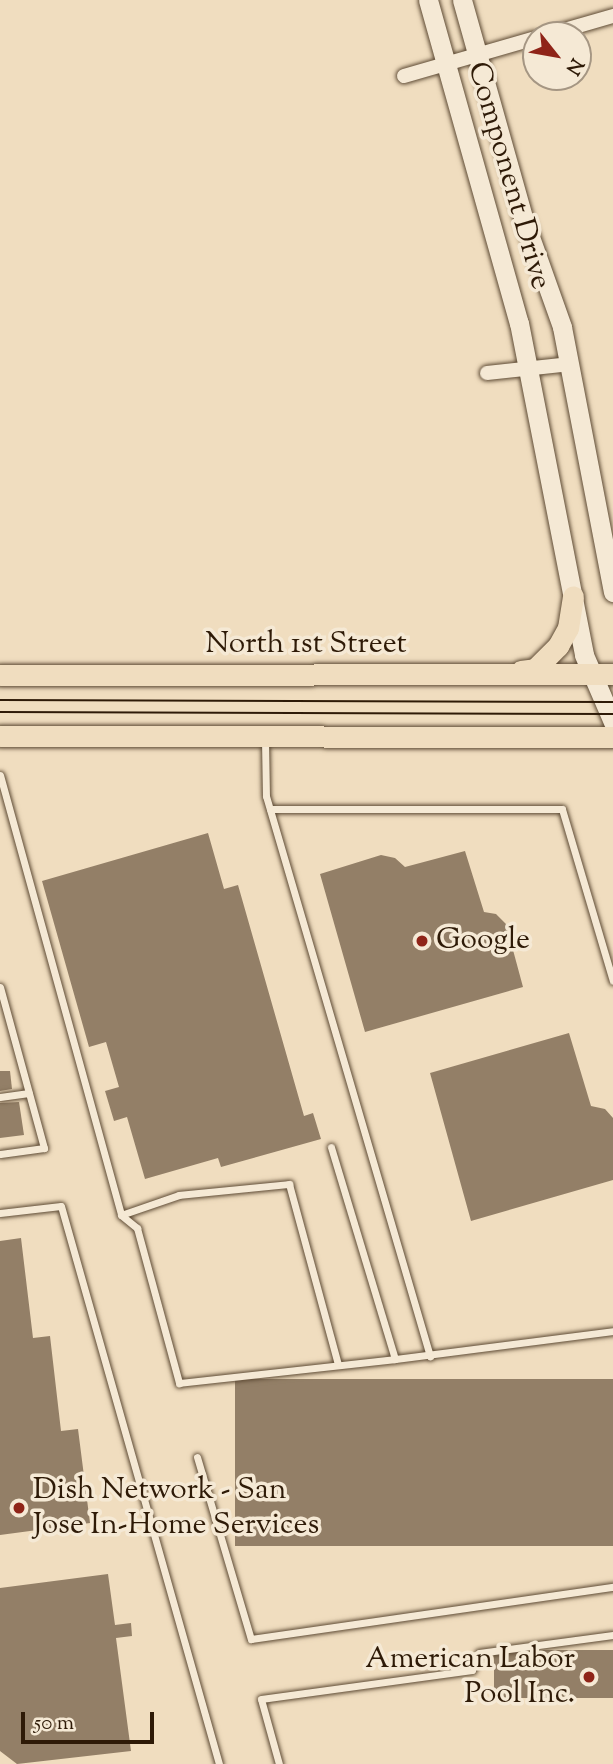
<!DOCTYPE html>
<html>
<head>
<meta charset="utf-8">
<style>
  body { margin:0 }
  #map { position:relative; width:613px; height:1764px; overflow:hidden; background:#f0ddbf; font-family:"Sorts Mill Goudy",serif }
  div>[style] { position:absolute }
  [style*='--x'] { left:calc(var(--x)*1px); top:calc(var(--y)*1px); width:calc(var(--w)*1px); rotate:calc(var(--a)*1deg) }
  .building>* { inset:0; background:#937f67; transform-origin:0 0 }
  .roads { filter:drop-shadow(0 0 2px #5e4b35) drop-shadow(0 0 2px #5e4b35) }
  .service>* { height:7px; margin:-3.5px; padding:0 3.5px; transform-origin:3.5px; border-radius:3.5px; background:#f5e9d5 }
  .minor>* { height:14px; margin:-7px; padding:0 7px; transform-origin:7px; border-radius:7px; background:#f5e9d5 }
  .secondary>* { height:19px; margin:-9.5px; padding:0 9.5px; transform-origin:9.5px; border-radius:9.5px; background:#f5e9d5 }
  .primary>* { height:21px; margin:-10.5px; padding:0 10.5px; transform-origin:10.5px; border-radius:10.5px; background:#f0ddbf }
  .tram>* { height:2px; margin:-1px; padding:0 1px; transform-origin:1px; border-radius:1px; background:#2e1a07 }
  .dots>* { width:19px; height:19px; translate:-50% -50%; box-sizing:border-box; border:4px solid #f5e9d5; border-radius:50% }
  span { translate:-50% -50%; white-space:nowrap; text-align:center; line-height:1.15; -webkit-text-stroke:7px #f5e9d5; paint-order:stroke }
  .street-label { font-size:30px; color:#2e1a07 }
  .poi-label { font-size:30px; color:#2e1a07 }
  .left { translate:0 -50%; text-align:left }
  .right { translate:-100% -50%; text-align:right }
  .north { position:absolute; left:522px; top:21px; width:70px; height:70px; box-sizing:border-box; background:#f5e9d5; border:2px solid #a59683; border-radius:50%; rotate:121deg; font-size:19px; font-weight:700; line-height:28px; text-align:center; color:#2e1a07 }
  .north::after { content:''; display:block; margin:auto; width:24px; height:32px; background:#8f2418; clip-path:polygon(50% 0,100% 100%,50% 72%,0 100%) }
  .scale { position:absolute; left:21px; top:1712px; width:133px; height:32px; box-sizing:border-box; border:4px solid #2e1a07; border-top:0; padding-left:9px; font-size:21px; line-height:24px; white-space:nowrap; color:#2e1a07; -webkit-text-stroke:5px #f5e9d5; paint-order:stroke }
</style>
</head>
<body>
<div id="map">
  <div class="building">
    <i style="clip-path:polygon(208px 833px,224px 889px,238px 885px,304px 1116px,313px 1113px,321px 1139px,221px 1167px,218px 1158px,145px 1179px,127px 1117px,114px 1121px,105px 1091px,119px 1087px,106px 1042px,89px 1047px,42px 881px)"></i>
    <i style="clip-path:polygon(465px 851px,484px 912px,496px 914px,506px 924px,523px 987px,365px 1032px,320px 874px,381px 855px,395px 858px,405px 867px)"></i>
    <i style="clip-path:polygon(569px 1033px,591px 1106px,605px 1109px,613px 1118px,613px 1180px,471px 1221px,430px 1073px)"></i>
    <i style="clip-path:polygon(0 1071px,10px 1071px,12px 1089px,0 1091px)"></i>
    <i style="clip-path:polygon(19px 1102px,24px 1135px,0 1138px,0 1103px)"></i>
    <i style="clip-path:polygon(21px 1238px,33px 1338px,50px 1336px,61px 1431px,78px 1429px,90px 1523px,0 1535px,0 1241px)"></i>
    <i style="left:613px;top:1379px;width:167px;height:378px;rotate:90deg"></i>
    <i style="clip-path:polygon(108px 1574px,115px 1625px,131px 1623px,132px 1636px,116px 1638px,131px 1751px,17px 1764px,0 1751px,0 1588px)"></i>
    <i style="left:613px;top:1650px;width:48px;height:119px;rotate:90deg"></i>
  </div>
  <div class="roads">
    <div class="service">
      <i style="--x:265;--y:740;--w:56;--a:89"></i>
      <i style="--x:266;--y:796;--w:584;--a:73.68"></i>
      <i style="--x:0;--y:775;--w:456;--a:74.6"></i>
      <i style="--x:121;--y:1215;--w:21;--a:39"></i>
      <i style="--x:137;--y:1228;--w:161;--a:74.8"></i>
      <i style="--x:179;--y:1383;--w:217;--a:-6.3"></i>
      <i style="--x:270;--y:809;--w:292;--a:0"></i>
      <i style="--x:562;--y:809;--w:179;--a:73.5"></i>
      <i style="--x:0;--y:987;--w:167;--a:74.7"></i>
      <i style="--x:44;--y:1148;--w:44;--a:172.2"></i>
      <i style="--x:0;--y:1097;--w:29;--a:-8"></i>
      <i style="--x:331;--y:1147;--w:221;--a:73.2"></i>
      <i style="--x:395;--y:1359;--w:220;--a:-7.3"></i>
      <i style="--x:0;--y:1213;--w:61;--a:-6.5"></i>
      <i style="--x:61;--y:1206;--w:580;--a:74.19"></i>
      <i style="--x:121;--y:1215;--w:61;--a:-19"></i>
      <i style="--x:179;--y:1195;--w:111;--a:-5.7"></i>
      <i style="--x:289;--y:1184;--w:187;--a:74.8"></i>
      <i style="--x:197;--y:1457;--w:190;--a:73.5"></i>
      <i style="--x:251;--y:1639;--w:366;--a:-8.2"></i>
      <i style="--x:279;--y:1764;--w:67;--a:-105.5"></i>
      <i style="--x:261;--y:1699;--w:213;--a:-7.8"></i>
      <i style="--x:472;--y:1670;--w:18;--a:-68"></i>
      <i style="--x:479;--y:1653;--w:135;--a:-7.7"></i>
    </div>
    <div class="minor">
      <i style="--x:547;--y:35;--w:69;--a:-16.1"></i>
      <i style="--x:404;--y:76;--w:137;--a:-16.1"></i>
      <i style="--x:487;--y:373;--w:84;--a:-6.1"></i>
    </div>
    <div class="secondary">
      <i style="--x:428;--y:0;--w:336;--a:74.3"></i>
      <i style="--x:519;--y:323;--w:338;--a:78.9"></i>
      <i style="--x:584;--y:655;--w:73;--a:66.6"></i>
      <i style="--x:462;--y:0;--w:229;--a:74.3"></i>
      <i style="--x:524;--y:220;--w:114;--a:70.4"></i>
      <i style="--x:562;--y:327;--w:270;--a:79.1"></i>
    </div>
    <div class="primary">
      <i style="--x:521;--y:671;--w:14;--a:-8"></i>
      <i style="--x:535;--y:669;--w:33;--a:-45"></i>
      <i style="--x:558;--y:646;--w:21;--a:-61"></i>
      <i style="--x:568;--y:628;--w:32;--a:-81"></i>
      <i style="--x:0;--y:675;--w:613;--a:-0.09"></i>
      <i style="--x:0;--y:736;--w:613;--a:0.09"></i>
    </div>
  </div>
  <div class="tram">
    <i style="--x:0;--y:700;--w:613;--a:0.19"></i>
    <i style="--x:0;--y:712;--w:613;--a:0.19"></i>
  </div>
  <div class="dots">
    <i style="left:422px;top:941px;background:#8f2418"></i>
    <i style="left:19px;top:1508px;background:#8f2418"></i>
    <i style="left:589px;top:1677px;background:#8f2418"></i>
  </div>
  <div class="street-label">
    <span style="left:508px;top:176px;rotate:74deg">Component Drive</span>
    <span style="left:306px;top:645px">North 1st Street</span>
  </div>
  <div class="poi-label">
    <span class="left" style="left:436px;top:941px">Google</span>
    <span class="left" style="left:33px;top:1508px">Dish Network - San<br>Jose In-Home Services</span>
    <span class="right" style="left:575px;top:1677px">American Labor<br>Pool Inc.</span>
  </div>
  <div class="north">N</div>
  <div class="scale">50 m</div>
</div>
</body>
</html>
